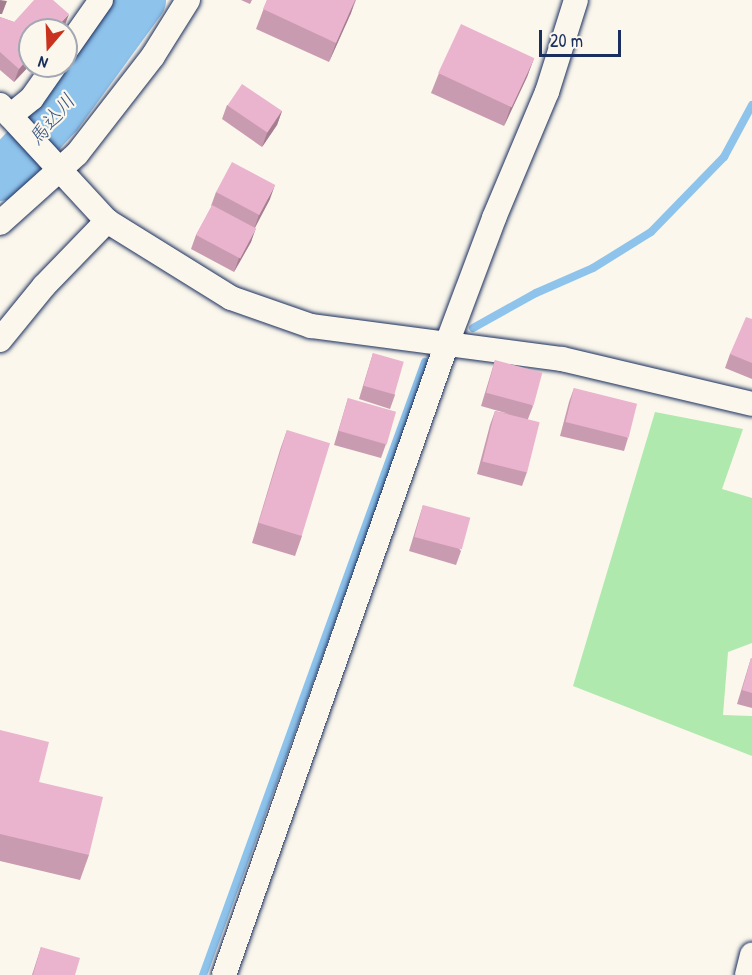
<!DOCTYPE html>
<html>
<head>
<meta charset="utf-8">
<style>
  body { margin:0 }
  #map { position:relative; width:752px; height:975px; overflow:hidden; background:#fbf7ec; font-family:"Patrick Hand","Klee One",sans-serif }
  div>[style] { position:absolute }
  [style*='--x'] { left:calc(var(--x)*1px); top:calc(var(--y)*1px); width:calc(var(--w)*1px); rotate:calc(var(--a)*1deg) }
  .green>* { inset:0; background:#b0e9ad }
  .stream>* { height:8px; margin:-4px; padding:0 4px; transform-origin:4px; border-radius:4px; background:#8ec3ec }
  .river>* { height:50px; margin:-25px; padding:0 25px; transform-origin:25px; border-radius:25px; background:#8ec3ec }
  .roads { filter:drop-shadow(0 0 2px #1b2f5e) drop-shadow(0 0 2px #1b2f5e) }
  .street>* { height:24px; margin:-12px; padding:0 12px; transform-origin:12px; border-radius:12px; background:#fbf7ec }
  .wall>* { inset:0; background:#c99bb1 }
  .shaded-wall>* { inset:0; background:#a47e90 }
  .building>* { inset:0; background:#eab4ce; transform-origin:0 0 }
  span { translate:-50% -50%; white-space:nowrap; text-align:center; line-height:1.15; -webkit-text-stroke:4.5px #fbf7ec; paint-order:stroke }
  .water-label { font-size:20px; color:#385482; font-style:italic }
  .north { position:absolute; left:18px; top:18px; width:60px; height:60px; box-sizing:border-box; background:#fbf7ec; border:2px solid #a1a7b3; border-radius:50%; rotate:199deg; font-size:16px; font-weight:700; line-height:24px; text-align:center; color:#1b2f5e }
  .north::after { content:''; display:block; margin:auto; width:21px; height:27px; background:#c8321e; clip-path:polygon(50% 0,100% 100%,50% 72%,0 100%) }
  .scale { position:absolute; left:539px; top:30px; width:82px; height:27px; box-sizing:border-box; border:3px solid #1b2f5e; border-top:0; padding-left:8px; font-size:18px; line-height:21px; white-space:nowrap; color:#1b2f5e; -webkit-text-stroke:4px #fbf7ec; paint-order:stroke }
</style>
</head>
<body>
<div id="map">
  <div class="green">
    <i style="clip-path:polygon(655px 412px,743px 429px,722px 489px,752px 498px,752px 643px,728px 652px,723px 715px,752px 716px,752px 756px,573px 686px)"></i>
  </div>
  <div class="stream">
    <i style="--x:473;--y:328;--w:72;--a:-29.1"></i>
    <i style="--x:536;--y:293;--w:62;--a:-23.7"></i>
    <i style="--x:593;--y:268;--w:68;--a:-31.8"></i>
    <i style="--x:651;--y:232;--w:105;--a:-45.8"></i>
    <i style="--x:724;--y:157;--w:59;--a:-61.7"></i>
    <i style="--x:203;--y:975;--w:652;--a:-70.09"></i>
  </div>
  <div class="river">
    <i style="--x:0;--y:176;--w:85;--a:-46.9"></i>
    <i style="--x:58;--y:114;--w:141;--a:-53.9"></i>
  </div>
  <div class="roads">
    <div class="street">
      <i style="--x:66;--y:50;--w:61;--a:-55"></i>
      <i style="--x:0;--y:105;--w:158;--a:47.3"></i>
      <i style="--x:107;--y:221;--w:146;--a:31.8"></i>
      <i style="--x:231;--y:298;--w:85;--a:19.3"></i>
      <i style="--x:311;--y:326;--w:253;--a:7.5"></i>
      <i style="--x:562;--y:359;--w:195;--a:13.3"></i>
      <i style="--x:10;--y:116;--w:28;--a:-39"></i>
      <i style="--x:32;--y:98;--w:39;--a:-55"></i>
      <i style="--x:0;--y:223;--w:103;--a:-41.9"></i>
      <i style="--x:77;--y:154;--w:124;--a:-52.2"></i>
      <i style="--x:153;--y:56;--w:66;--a:-58"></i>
      <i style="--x:0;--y:340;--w:70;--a:-50.8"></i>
      <i style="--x:44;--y:286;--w:91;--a:-45.9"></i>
      <i style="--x:224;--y:975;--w:667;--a:-70.56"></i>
      <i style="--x:446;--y:346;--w:137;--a:-69.4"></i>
      <i style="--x:494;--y:218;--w:137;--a:-67.2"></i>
      <i style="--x:547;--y:92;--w:96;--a:-72.5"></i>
      <i style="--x:747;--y:975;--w:21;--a:-76"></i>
    </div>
  </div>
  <div class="wall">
    <i style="clip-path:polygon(241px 0,252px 0,250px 4px)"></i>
    <i style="clip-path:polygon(267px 0,356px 0,351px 13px,329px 62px,256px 29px)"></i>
    <i style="clip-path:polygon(0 17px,14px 22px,64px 28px,61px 30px,30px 30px,30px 65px,14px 82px,0 70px)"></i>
    <i style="clip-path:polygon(534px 58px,527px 77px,504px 126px,431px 93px,439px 73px)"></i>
    <i style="clip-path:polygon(227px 105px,282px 111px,277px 125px,262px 147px,222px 119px)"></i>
    <i style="clip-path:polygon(216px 192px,270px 199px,255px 228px,251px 242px,234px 272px,191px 249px,196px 235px,212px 206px,211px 206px)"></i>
    <i style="clip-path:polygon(752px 319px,752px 379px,725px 368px,730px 354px)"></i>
    <i style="clip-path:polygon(373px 353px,395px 395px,390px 409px,359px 399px)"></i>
    <i style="clip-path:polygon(495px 360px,533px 406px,528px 419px,527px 472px,522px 486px,477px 474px,490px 425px,495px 411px,509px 414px,481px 406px)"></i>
    <i style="clip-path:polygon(574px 388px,628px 438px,624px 451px,560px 436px,569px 402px)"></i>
    <i style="clip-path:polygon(348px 398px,386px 444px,381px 458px,334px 445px)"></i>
    <i style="clip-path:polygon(287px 430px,302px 536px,295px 556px,252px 543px,280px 450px)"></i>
    <i style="clip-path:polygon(423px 505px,461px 551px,456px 565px,409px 551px)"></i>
    <i style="clip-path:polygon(751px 658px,752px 658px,752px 708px,737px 704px)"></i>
    <i style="clip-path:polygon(0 730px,39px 782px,89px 855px,80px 880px,0 861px)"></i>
    <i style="clip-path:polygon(41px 947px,75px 975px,32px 975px)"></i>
  </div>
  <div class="shaded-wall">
    <i style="clip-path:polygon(0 0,7px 1px,2px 14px,0 14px)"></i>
    <i style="clip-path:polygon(355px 0,351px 13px,329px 62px,336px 43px)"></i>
    <i style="clip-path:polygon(69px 14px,64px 28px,61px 30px,54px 30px)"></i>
    <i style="clip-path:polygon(30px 56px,30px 65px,14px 82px,19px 69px)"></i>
    <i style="clip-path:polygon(534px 58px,527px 77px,504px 126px,511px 106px)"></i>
    <i style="clip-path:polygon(282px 111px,277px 125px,262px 147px,267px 133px)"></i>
    <i style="clip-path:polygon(275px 185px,270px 199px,254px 229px,259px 215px)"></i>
    <i style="clip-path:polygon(256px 228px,251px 242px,234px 272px,239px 258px)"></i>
  </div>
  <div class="building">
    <i style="clip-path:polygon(34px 0,53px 0,69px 14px,54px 30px,30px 30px,30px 56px,19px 69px,0 52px,0 17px,14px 22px)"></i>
    <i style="clip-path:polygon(267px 0,355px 0,336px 43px,263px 9px)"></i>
    <i style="left:461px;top:24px;width:81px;height:54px;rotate:25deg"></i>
    <i style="left:242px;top:84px;width:48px;height:26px;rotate:34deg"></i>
    <i style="left:232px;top:162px;width:49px;height:34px;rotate:28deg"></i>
    <i style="left:212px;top:205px;width:50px;height:34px;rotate:28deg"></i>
    <i style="clip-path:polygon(746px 317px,752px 319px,752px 363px,730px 354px)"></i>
    <i style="left:373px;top:353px;width:32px;height:34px;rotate:16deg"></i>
    <i style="left:495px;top:360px;width:49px;height:34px;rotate:15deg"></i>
    <i style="left:574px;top:388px;width:65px;height:35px;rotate:14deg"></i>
    <i style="left:348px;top:398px;width:50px;height:34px;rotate:16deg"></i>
    <i style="left:495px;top:411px;width:46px;height:52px;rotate:14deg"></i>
    <i style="left:287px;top:430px;width:45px;height:97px;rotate:17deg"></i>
    <i style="left:423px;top:505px;width:49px;height:33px;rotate:15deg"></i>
    <i style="clip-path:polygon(751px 658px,752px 658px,752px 693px,742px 690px)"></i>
    <i style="clip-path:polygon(0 730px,49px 742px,39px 782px,103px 797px,89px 855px,0 834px)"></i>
    <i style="clip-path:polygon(41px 947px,80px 958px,75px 975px,33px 975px)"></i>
  </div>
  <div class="water-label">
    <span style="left:51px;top:119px;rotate:-50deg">馬込川</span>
  </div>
  <div class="north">N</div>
  <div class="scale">20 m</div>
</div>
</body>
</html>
